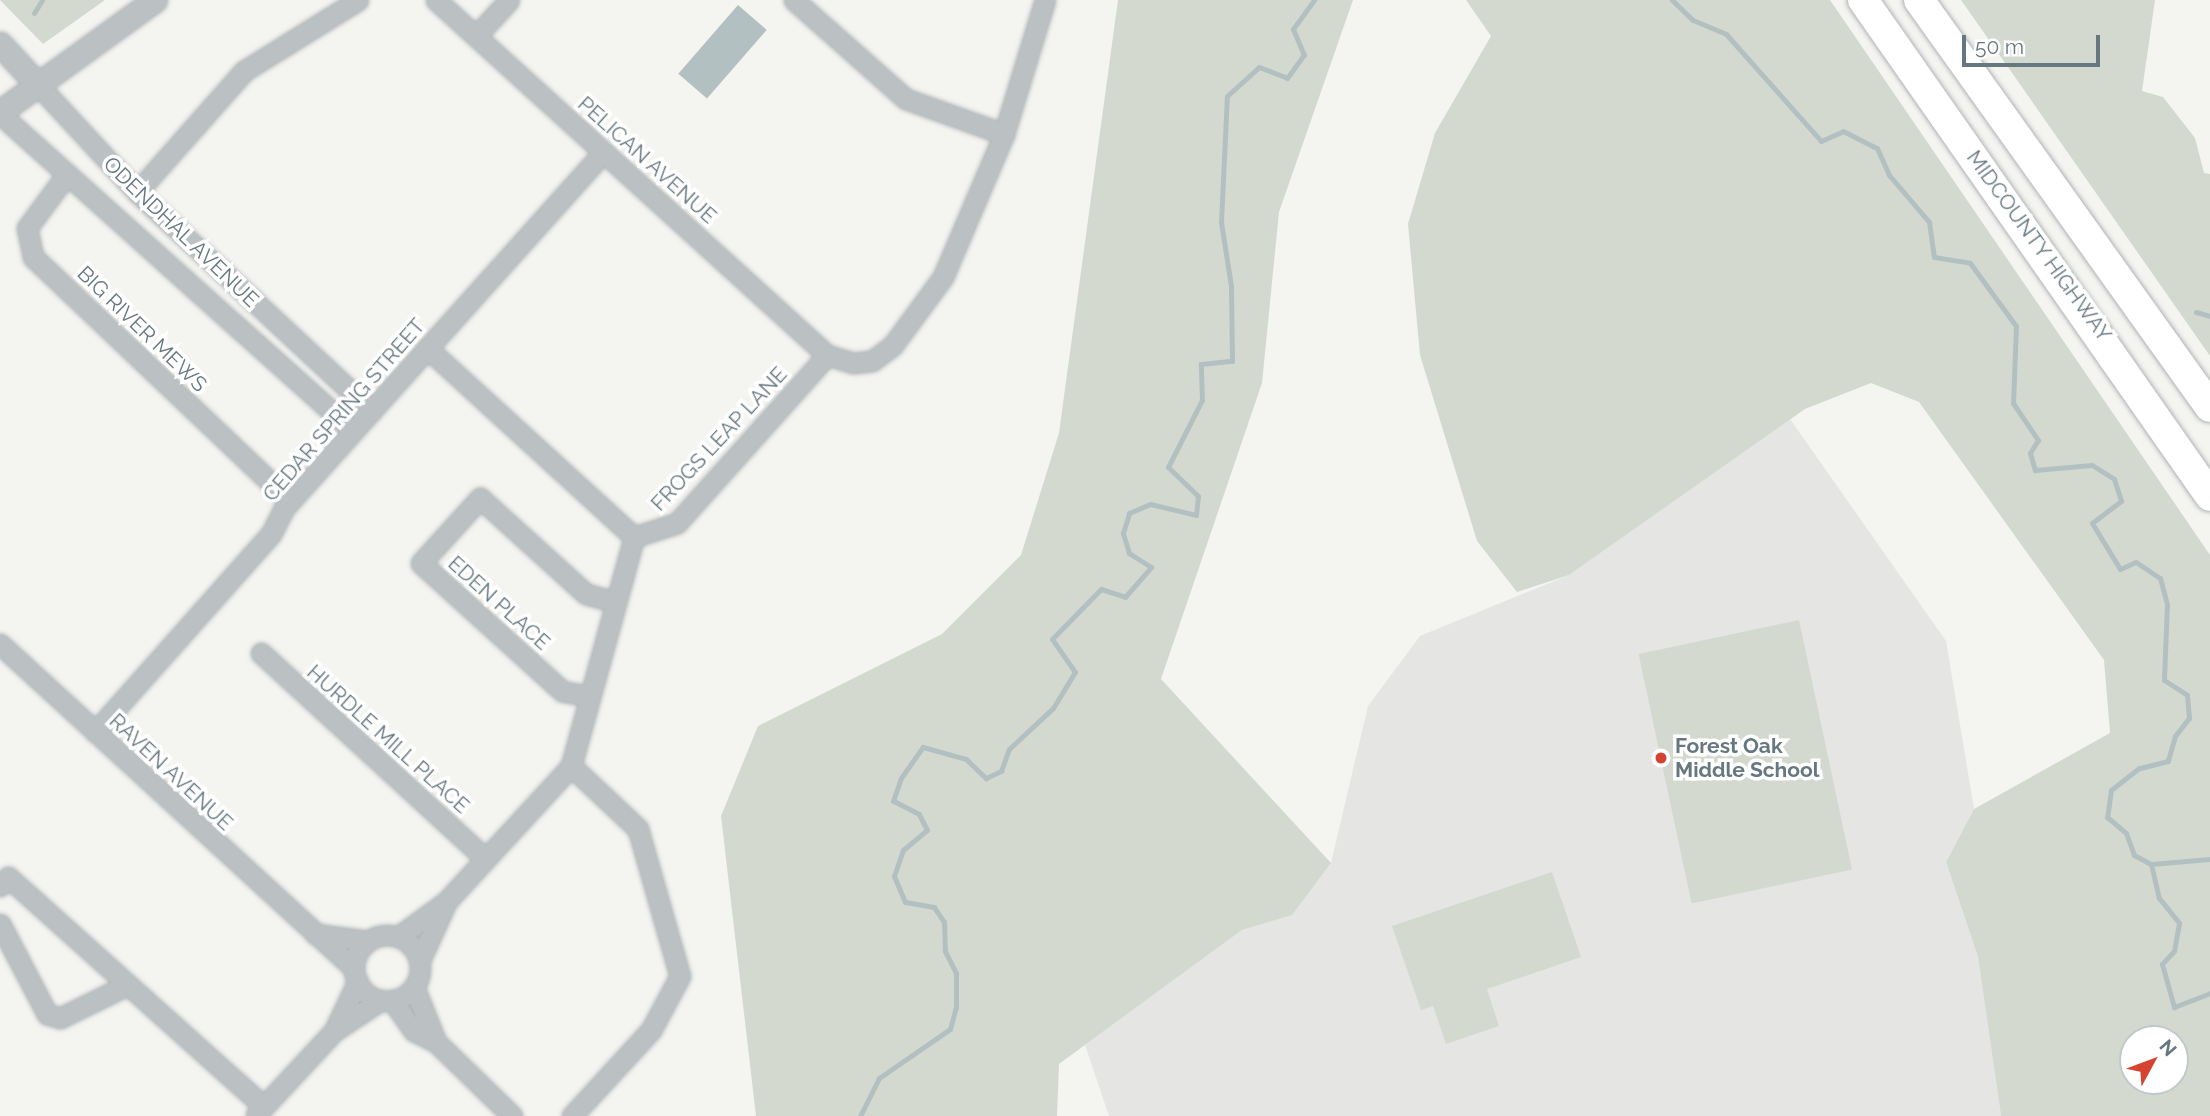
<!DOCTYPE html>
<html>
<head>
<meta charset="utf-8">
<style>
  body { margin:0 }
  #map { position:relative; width:2210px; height:1116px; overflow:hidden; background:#f4f4f1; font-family:Raleway,sans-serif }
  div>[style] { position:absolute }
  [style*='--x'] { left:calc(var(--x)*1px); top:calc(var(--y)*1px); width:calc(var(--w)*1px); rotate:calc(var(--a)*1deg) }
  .built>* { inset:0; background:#e5e5e4 }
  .green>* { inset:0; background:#d4d9d0; transform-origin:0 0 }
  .water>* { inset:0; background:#b3c0c2; transform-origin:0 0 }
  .stream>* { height:5px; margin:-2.5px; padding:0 2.5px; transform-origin:2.5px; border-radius:2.5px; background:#b3c0c2 }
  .roads { filter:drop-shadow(0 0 2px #afb4b6) drop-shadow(0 0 2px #afb4b6) }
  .minor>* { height:19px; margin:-9.5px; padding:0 9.5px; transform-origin:9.5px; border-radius:9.5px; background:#bbc0c2 }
  .minor>.ring { margin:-9.5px; padding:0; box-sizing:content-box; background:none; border:19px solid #bbc0c2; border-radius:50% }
  .tertiary>* { height:23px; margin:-11.5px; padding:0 11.5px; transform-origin:11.5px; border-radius:11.5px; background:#bbc0c2 }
  .primary>* { height:30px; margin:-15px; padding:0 15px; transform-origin:15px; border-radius:15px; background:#fff }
  .dots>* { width:19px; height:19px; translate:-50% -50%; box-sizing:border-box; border:4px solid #fff; border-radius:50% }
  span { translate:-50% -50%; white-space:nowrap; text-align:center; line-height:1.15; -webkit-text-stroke:7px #fff; paint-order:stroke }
  .street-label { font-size:21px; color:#66777f }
  .poi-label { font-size:21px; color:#66777f; font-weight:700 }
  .left { translate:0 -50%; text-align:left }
  .north { position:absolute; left:2119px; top:1025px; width:70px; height:70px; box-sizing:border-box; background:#fff; border:2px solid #c2c9cc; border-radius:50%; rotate:49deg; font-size:19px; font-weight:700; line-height:28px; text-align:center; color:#66777f }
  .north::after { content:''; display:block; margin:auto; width:24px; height:32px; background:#d44431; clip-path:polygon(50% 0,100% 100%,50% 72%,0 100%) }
  .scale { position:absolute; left:1962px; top:35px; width:138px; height:32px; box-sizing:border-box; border:4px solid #66777f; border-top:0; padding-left:9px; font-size:21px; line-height:24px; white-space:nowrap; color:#66777f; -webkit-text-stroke:5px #fff; paint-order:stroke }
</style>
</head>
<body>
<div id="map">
  <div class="built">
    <i style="clip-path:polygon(1790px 419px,1946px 641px,1974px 809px,1946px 862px,1978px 957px,2001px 1116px,1109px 1116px,1085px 1045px,1242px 930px,1292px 914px,1331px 863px,1368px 706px,1420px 636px,1569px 575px)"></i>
  </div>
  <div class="green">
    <i style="clip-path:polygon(0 0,105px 0,43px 44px)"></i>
    <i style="clip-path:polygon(1118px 0,1353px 0,1279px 212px,1262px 383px,1161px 679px,1331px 863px,1292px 915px,1242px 930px,1059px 1064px,1057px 1116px,756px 1116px,721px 816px,758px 726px,942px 634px,1021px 555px,1059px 433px)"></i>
    <i style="clip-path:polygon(evenodd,1466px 0,1830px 0,2210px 555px,2210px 1116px,2001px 1116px,1978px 957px,1946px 862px,1974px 809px,2110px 733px,2104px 660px,1919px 402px,1871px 383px,1805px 409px,1569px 575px,1517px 592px,1477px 541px,1420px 355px,1408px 224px,1435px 133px,1491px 36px,1466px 0,2133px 1039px,2175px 1039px,2175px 1081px,2133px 1081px,2133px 1039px)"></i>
    <i style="clip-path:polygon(1961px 0,2155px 0,2142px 91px,2163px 97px,2195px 138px,2204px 173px,2210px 174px,2210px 356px)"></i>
    <i style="left:1799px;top:620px;width:255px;height:164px;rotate:78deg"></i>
    <i style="clip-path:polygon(1552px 872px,1581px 957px,1487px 989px,1499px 1026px,1446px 1044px,1433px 1006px,1421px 1010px,1392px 926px)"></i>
  </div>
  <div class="water">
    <i style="left:738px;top:5px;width:38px;height:91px;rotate:41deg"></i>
  </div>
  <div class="stream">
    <i style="--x:1672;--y:0;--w:29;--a:44"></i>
    <i style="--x:1693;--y:20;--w:36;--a:23"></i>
    <i style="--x:1726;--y:34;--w:143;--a:48.4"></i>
    <i style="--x:1821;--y:141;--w:24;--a:-24"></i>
    <i style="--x:1843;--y:131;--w:38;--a:27"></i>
    <i style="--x:1877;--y:148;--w:30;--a:66"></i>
    <i style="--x:1889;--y:175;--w:62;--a:49.6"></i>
    <i style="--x:1929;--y:222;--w:35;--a:82"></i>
    <i style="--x:1934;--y:257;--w:36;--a:9"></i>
    <i style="--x:1970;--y:263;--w:78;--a:53.9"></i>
    <i style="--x:2016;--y:326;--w:77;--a:92.2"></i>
    <i style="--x:2013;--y:403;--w:45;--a:56"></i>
    <i style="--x:2038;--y:440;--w:15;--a:122"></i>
    <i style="--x:2030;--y:453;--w:18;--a:74"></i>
    <i style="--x:2035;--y:470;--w:57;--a:-5"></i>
    <i style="--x:2092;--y:465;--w:26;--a:32"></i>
    <i style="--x:2114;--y:479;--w:23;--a:72"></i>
    <i style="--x:2121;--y:501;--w:36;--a:143"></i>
    <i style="--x:2092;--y:523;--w:54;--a:58.7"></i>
    <i style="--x:2120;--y:569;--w:17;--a:-24"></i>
    <i style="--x:2136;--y:562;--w:29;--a:34"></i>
    <i style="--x:2160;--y:578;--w:27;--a:75"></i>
    <i style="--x:2167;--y:604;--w:76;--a:92.3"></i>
    <i style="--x:2164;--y:680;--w:27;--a:33"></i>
    <i style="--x:2187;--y:695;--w:23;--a:85"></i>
    <i style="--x:2189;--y:718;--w:23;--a:128"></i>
    <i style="--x:2175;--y:736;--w:26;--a:106"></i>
    <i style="--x:2168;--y:761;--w:30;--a:166"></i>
    <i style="--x:2139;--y:768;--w:36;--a:142"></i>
    <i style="--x:2111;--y:790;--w:27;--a:98"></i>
    <i style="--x:2107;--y:817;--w:25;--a:40"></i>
    <i style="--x:2126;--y:833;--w:23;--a:70"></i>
    <i style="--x:2134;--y:855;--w:19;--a:28"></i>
    <i style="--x:2151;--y:864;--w:35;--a:77"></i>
    <i style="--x:2159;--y:898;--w:32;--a:51"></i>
    <i style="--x:2179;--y:923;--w:28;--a:100"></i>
    <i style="--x:2174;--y:951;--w:18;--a:133"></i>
    <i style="--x:2162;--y:964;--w:45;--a:74.4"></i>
    <i style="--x:2174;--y:1007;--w:39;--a:-21"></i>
    <i style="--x:34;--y:13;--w:15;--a:-58"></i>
    <i style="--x:2196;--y:312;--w:15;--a:16"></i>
    <i style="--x:2151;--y:864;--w:59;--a:-4.8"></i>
    <i style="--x:860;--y:1116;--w:42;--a:-63.4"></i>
    <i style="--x:879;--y:1078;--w:86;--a:-34.6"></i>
    <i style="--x:950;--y:1029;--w:23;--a:-75"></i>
    <i style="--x:956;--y:1007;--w:34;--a:-90"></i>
    <i style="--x:956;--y:973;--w:25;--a:-117"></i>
    <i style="--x:945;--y:951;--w:29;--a:-92"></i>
    <i style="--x:944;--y:922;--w:18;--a:-124"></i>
    <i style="--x:934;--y:907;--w:29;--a:-170"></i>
    <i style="--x:905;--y:902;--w:28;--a:-113"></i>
    <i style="--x:894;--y:876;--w:28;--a:-71"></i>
    <i style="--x:903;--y:850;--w:31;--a:-40"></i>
    <i style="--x:927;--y:830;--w:18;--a:-117"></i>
    <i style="--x:919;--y:814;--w:29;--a:-153"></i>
    <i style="--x:893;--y:801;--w:24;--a:-71"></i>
    <i style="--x:901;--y:778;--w:38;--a:-55"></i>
    <i style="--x:923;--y:747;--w:45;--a:15.6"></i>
    <i style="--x:966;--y:759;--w:28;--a:44"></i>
    <i style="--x:986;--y:778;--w:17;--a:-25"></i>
    <i style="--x:1001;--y:771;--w:23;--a:-70"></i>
    <i style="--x:1009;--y:749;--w:60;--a:-43"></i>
    <i style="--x:1053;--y:708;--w:42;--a:-58.6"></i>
    <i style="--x:1075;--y:672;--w:40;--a:-124.9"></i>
    <i style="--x:1052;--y:639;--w:70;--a:-45.6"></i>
    <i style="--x:1101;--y:589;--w:25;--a:18"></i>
    <i style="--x:1125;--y:597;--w:40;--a:-49"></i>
    <i style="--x:1151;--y:567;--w:26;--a:-148"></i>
    <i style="--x:1129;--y:553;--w:21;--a:-107"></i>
    <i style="--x:1123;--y:533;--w:21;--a:-73"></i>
    <i style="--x:1129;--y:513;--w:23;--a:-23"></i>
    <i style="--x:1150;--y:504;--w:47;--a:13.4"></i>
    <i style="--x:1196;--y:515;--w:19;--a:-84"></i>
    <i style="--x:1198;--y:496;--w:42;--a:-136"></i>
    <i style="--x:1168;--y:467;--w:75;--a:-63.1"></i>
    <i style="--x:1202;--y:400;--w:36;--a:-92"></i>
    <i style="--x:1201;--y:364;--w:31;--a:-6"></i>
    <i style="--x:1232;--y:361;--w:75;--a:-90.8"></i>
    <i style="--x:1231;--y:286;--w:65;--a:-98.9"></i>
    <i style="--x:1221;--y:222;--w:126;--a:-87.3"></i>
    <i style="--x:1227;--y:96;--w:43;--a:-42.2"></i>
    <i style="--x:1259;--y:67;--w:30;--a:21"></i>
    <i style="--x:1287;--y:78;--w:29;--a:-54"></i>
    <i style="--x:1304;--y:55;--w:28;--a:-113"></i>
    <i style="--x:1293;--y:29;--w:36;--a:-54"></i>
  </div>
  <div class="roads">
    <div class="minor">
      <i style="--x:436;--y:0;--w:528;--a:42.24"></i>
      <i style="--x:827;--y:355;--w:27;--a:17"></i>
      <i style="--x:853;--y:363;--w:19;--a:-6"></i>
      <i style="--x:872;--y:361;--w:26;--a:-37"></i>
      <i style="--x:893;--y:345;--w:84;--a:-53.7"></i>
      <i style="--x:943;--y:277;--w:155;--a:-66.9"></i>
      <i style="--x:1004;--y:134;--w:140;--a:-73"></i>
      <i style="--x:794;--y:0;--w:149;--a:41.5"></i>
      <i style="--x:906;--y:99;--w:104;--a:19.7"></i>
      <i style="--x:477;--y:35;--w:47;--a:-47.6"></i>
      <i style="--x:38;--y:85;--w:146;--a:47.2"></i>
      <i style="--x:137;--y:192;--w:321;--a:43"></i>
      <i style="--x:0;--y:114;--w:474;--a:41.9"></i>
      <i style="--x:67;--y:174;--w:67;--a:126.5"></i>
      <i style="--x:27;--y:228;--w:30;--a:78"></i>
      <i style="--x:33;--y:257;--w:354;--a:43.5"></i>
      <i style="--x:137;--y:192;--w:162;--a:-48.5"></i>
      <i style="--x:244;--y:71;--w:134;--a:-31.9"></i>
      <i style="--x:634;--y:537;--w:45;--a:-18"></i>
      <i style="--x:677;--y:523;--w:225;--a:-48.2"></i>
      <i style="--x:0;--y:644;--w:480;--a:42.5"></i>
      <i style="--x:261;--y:653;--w:304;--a:42.5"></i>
      <i style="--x:589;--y:696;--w:27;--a:-170"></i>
      <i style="--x:562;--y:691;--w:190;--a:-137.8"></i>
      <i style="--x:421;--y:563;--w:88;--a:-47.8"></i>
      <i style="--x:480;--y:498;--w:143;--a:42.2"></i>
      <i style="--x:586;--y:594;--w:28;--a:15"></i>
      <i style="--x:95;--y:732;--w:265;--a:-48.4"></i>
      <i style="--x:271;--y:534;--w:30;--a:-63"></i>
      <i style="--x:285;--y:507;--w:477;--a:-48.1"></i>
      <i style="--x:571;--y:766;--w:92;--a:43.2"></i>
      <i style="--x:638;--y:829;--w:153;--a:74.1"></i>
      <i style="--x:680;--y:976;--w:61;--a:118.2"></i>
      <i style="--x:651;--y:1030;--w:117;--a:132.6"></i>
      <i style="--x:0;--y:886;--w:12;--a:-48"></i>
      <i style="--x:8;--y:877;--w:344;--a:41.9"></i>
      <i style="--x:0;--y:924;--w:102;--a:62.4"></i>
      <i style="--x:47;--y:1014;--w:14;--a:17"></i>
      <i style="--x:60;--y:1018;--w:75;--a:-26.2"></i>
      <i style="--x:315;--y:934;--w:53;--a:7.5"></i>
      <i class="ring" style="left:354px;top:935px;width:47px;height:47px"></i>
      <i style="--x:399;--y:936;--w:58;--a:-35.9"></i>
      <i style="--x:446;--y:902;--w:185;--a:-47.4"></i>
      <i style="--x:571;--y:766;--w:238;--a:-74.6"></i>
      <i style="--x:634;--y:537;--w:280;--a:-137.6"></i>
      <i style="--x:420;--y:960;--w:63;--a:-65.5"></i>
      <i style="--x:414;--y:987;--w:59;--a:68.2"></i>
      <i style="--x:436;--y:1042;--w:106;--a:44.2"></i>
      <i style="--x:392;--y:1000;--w:38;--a:55"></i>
      <i style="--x:414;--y:1031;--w:25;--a:27"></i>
      <i style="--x:334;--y:1031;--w:55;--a:-64.4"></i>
      <i style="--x:256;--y:1115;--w:115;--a:-47.1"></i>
      <i style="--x:334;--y:1031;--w:56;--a:-33.4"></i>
    </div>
    <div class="tertiary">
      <i style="--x:0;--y:44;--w:56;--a:47.2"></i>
      <i style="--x:0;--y:112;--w:191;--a:-35.9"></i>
    </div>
    <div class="primary">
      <i style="--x:1863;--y:0;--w:605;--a:55.02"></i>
      <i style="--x:1919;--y:0;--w:500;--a:54.44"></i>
    </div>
  </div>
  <div class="dots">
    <i style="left:1661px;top:758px;background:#d44431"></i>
  </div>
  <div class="street-label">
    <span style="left:647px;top:160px;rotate:42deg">PELICAN AVENUE</span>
    <span style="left:181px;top:232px;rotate:44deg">ODENDHAL AVENUE</span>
    <span style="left:2039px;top:246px;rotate:54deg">MIDCOUNTY HIGHWAY</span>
    <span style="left:142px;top:329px;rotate:44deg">BIG RIVER MEWS</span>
    <span style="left:344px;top:410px;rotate:-49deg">CEDAR SPRING STREET</span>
    <span style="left:719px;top:439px;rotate:-47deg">FROGS LEAP LANE</span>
    <span style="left:499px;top:603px;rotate:42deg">EDEN PLACE</span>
    <span style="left:388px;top:739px;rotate:42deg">HURDLE MILL PLACE</span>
    <span style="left:171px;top:772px;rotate:43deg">RAVEN AVENUE</span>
  </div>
  <div class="poi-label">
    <span class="left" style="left:1675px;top:758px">Forest Oak<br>Middle School</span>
  </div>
  <div class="north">N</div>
  <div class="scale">50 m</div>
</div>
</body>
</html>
